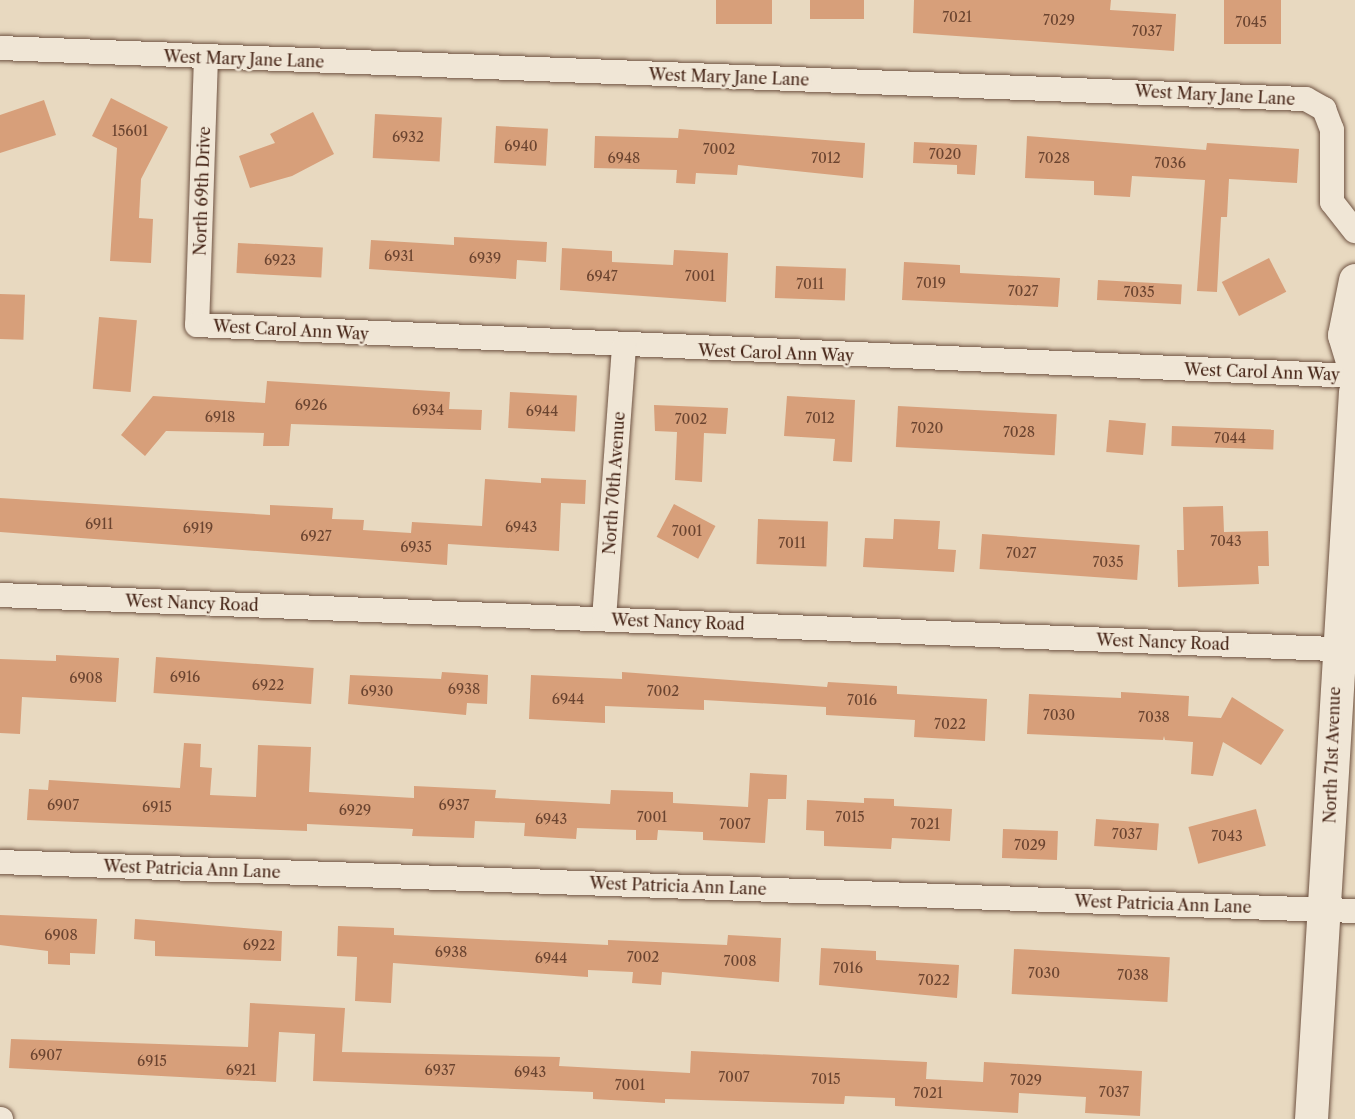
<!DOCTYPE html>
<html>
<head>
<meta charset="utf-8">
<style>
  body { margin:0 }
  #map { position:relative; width:1355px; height:1119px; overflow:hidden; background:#e8d9c0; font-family:"Libre Caslon Text",serif }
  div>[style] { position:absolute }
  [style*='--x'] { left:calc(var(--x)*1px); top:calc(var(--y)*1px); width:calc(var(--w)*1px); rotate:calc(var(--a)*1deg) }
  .building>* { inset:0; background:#d79f7a; transform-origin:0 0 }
  .roads { filter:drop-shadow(0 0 2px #6f5342) drop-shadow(0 0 2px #6f5342) }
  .street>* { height:24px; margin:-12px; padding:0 12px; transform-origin:12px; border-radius:12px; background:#f0e6d6 }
  .secondary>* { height:33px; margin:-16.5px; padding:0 16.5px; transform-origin:16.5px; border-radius:16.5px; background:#f0e6d6 }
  span { translate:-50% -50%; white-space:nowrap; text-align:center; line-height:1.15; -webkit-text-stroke:5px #f0e6d6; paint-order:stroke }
  .number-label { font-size:14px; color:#6b4430 }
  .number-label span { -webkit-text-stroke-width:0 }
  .street-label { font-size:16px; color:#472618 }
</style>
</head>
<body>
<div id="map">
  <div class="building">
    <i style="left:716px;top:0;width:56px;height:24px"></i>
    <i style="left:810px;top:0;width:54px;height:19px"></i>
    <i style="clip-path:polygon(914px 0,1111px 0,1110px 10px,1176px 14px,1174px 51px,913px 33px)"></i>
    <i style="left:1224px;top:0;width:57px;height:44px"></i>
    <i style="clip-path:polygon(111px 98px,168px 127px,141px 179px,139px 218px,153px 219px,151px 263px,110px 261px,117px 148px,92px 136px)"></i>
    <i style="clip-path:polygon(44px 100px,56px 135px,0 153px,0 115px)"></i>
    <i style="clip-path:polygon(313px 112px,334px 154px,292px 176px,250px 188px,239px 156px,275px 143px,270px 134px)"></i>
    <i style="left:375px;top:114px;width:67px;height:44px;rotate:3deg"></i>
    <i style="left:496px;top:126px;width:52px;height:37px;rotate:3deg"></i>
    <i style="clip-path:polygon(679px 129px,865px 143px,863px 178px,738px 165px,737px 175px,696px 173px,695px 184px,676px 183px,677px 170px,594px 168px,595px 136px,678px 138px)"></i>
    <i style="clip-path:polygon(1027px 136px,1206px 150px,1207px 143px,1299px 149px,1297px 183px,1229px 179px,1227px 217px,1221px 217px,1217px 292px,1197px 291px,1205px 180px,1132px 176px,1130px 197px,1094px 195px,1094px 181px,1025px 178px)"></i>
    <i style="clip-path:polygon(914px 142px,977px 145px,975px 175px,957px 174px,957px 165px,913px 163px)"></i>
    <i style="clip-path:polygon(454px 237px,547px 242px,546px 262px,517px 260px,516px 279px,369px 269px,371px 240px,454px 245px)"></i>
    <i style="left:238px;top:243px;width:85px;height:30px;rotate:3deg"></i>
    <i style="clip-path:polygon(562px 248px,612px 251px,612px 262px,673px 265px,674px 250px,728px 253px,726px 302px,560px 290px)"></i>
    <i style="left:1269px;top:258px;width:38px;height:53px;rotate:63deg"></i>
    <i style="clip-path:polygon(904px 262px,960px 265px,960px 273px,1060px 278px,1058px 307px,902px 300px)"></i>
    <i style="left:776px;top:266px;width:70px;height:32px;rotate:2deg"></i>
    <i style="left:1098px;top:280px;width:84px;height:20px;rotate:3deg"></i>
    <i style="left:0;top:294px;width:25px;height:45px;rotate:2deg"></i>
    <i style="left:99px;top:317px;width:38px;height:72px;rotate:5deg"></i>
    <i style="clip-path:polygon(267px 381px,450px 392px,449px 409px,482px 410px,481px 430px,291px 424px,289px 446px,263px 446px,264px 433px,166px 431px,145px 456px,121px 435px,153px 396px,265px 403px)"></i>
    <i style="left:510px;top:392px;width:67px;height:36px;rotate:3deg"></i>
    <i style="clip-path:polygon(787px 396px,855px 400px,852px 462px,833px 461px,835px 439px,784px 436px)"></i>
    <i style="clip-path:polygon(654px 405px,728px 408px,726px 434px,704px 433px,702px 482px,675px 480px,677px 432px,655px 431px)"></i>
    <i style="left:898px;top:406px;width:159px;height:41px;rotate:3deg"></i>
    <i style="left:1109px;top:420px;width:37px;height:32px;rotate:5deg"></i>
    <i style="left:1172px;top:426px;width:102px;height:20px;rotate:2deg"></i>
    <i style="clip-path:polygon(541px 478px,586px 480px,585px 504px,561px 503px,559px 551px,448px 544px,447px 565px,0 532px,0 498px,270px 515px,270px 505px,333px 508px,332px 519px,364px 520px,363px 530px,411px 533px,412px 522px,482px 526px,485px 479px,541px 483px)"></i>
    <i style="left:674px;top:504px;width:47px;height:37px;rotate:28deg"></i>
    <i style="clip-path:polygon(1223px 506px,1224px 532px,1268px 531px,1269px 566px,1258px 566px,1259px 584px,1178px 587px,1177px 550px,1184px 550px,1183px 507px)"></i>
    <i style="left:758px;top:519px;width:70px;height:45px;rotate:2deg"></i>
    <i style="clip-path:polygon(894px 519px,940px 521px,938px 549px,956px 550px,954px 572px,863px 567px,865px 538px,893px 539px)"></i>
    <i style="left:982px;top:534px;width:158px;height:35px;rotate:4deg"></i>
    <i style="clip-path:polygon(56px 655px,119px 658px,116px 702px,22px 697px,20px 734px,0 733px,0 659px,56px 661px)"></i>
    <i style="left:156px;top:657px;width:158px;height:36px;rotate:4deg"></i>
    <i style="clip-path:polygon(442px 672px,488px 675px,487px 704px,467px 703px,466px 715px,348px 704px,350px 675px,441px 679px)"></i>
    <i style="clip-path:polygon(622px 672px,827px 687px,828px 682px,897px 686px,897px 694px,987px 699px,985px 741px,914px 737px,915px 720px,826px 715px,826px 707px,704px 700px,704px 710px,605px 706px,605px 723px,529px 719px,531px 675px,622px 679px)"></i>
    <i style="clip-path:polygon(1121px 692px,1189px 696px,1188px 716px,1221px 718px,1232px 697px,1284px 730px,1261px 765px,1223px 742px,1213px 776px,1191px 774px,1193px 742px,1165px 740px,1164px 736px,1163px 740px,1027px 734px,1029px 694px,1121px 698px)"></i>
    <i style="clip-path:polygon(184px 743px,201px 744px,200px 767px,212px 768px,210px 795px,256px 797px,258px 745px,311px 747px,309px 792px,414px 798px,414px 786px,496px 790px,495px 798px,610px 804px,611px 790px,673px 792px,673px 803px,748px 807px,750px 773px,787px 775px,786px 799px,768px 799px,765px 843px,703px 840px,703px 832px,658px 830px,657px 840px,636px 840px,636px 830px,577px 828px,576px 839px,524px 836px,525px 823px,475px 821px,474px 838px,412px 836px,413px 829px,307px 824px,307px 831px,27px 820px,29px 789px,48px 790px,49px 780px,180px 788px)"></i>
    <i style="clip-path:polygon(864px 798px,894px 799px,894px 806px,952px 809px,950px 841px,892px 838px,891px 849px,824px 846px,824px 831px,806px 830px,807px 800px,864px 803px)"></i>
    <i style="left:1256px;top:809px;width:38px;height:70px;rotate:75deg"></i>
    <i style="left:1096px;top:819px;width:63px;height:27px;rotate:4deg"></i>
    <i style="left:1003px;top:829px;width:55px;height:29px;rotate:2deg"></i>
    <i style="clip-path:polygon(0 915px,97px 919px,95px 954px,70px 953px,70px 965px,48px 964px,48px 951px,0 945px)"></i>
    <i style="clip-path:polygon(135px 919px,282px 931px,281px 961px,155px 956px,155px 941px,134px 939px)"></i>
    <i style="clip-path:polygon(338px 926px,394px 928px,394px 935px,608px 945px,608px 940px,727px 945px,728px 935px,781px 938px,779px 982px,662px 972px,661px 985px,632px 983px,633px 972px,588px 970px,588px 977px,393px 963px,391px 1003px,355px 1001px,357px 957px,337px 956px)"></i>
    <i style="clip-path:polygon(821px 948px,876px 951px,876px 960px,959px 965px,957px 998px,819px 985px)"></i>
    <i style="left:1014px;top:949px;width:156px;height:45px;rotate:3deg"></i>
    <i style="clip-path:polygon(250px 1003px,345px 1008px,342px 1052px,560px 1057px,559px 1066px,690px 1073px,691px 1051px,927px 1062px,926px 1079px,983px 1082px,984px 1062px,1142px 1071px,1140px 1116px,1085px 1113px,1086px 1097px,1019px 1093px,1018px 1113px,895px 1106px,895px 1098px,845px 1096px,844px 1104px,665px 1099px,665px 1103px,593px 1099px,593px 1092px,313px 1081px,315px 1034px,279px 1032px,276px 1082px,9px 1068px,11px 1039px,248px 1047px)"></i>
  </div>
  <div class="roads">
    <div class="street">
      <i style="--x:0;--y:48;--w:1307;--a:2.24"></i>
      <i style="--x:1306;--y:99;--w:21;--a:29"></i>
      <i style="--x:1324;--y:109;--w:22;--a:69"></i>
      <i style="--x:1332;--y:130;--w:72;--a:90"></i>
      <i style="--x:1332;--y:202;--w:37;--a:52"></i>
      <i style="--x:206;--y:57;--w:268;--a:91.9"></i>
      <i style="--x:197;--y:325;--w:1159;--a:2.52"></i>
      <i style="--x:0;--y:595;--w:1356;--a:2.32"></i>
      <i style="--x:604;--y:619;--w:273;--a:-85.8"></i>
      <i style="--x:0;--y:862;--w:1356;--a:2.07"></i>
      <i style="--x:0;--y:1119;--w:1;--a:0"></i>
    </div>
    <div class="secondary">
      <i style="--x:1355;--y:280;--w:56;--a:101.3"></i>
      <i style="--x:1344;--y:335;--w:39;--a:73"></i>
      <i style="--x:1311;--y:1119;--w:728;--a:-86.54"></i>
    </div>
  </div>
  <div class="number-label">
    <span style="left:957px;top:17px">7021</span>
    <span style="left:1059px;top:20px">7029</span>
    <span style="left:1251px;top:22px">7045</span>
    <span style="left:1147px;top:31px">7037</span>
    <span style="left:130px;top:131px">15601</span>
    <span style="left:408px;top:137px">6932</span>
    <span style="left:521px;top:146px">6940</span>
    <span style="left:719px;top:149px">7002</span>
    <span style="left:945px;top:154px">7020</span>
    <span style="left:624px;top:158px">6948</span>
    <span style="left:826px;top:158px">7012</span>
    <span style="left:1054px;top:158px">7028</span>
    <span style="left:1170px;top:163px">7036</span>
    <span style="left:399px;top:256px">6931</span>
    <span style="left:485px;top:258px">6939</span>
    <span style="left:280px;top:260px">6923</span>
    <span style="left:602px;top:276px">6947</span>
    <span style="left:700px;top:276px">7001</span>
    <span style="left:931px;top:283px">7019</span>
    <span style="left:810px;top:284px">7011</span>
    <span style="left:1023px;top:291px">7027</span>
    <span style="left:1139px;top:292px">7035</span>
    <span style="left:311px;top:405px">6926</span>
    <span style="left:428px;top:410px">6934</span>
    <span style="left:542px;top:411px">6944</span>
    <span style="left:220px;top:417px">6918</span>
    <span style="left:820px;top:418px">7012</span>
    <span style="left:691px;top:419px">7002</span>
    <span style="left:927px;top:428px">7020</span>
    <span style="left:1019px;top:432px">7028</span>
    <span style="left:1230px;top:438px">7044</span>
    <span style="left:99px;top:524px">6911</span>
    <span style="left:521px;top:527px">6943</span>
    <span style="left:198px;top:528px">6919</span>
    <span style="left:687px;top:531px">7001</span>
    <span style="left:316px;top:536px">6927</span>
    <span style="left:1226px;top:541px">7043</span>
    <span style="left:792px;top:543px">7011</span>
    <span style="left:416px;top:547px">6935</span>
    <span style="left:1021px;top:553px">7027</span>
    <span style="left:1108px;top:562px">7035</span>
    <span style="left:185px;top:677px">6916</span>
    <span style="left:86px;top:678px">6908</span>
    <span style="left:268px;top:685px">6922</span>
    <span style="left:464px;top:689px">6938</span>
    <span style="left:377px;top:691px">6930</span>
    <span style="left:663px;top:691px">7002</span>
    <span style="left:568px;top:699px">6944</span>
    <span style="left:862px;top:700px">7016</span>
    <span style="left:1059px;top:715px">7030</span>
    <span style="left:1154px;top:717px">7038</span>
    <span style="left:950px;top:724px">7022</span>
    <span style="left:63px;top:805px">6907</span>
    <span style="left:454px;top:805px">6937</span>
    <span style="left:157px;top:807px">6915</span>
    <span style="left:355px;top:810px">6929</span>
    <span style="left:652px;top:817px">7001</span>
    <span style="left:850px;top:817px">7015</span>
    <span style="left:551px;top:819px">6943</span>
    <span style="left:735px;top:824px">7007</span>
    <span style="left:925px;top:824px">7021</span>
    <span style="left:1127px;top:834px">7037</span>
    <span style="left:1227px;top:836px">7043</span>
    <span style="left:1030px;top:845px">7029</span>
    <span style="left:61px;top:935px">6908</span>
    <span style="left:259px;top:945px">6922</span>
    <span style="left:451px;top:952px">6938</span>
    <span style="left:643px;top:957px">7002</span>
    <span style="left:551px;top:958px">6944</span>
    <span style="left:740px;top:961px">7008</span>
    <span style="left:848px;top:968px">7016</span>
    <span style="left:1044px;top:973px">7030</span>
    <span style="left:1133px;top:975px">7038</span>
    <span style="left:934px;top:980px">7022</span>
    <span style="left:46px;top:1055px">6907</span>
    <span style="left:152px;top:1061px">6915</span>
    <span style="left:241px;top:1070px">6921</span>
    <span style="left:440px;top:1070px">6937</span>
    <span style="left:530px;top:1072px">6943</span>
    <span style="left:734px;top:1077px">7007</span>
    <span style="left:826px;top:1079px">7015</span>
    <span style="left:1026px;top:1080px">7029</span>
    <span style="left:630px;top:1085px">7001</span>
    <span style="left:1114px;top:1092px">7037</span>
    <span style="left:928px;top:1093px">7021</span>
  </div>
  <div class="street-label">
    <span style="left:244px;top:59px;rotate:2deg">West Mary Jane Lane</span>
    <span style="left:729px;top:77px;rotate:2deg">West Mary Jane Lane</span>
    <span style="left:1215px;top:95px;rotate:3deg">West Mary Jane Lane</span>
    <span style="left:202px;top:191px;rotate:-88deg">North 69th Drive</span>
    <span style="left:291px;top:330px;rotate:3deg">West Carol Ann Way</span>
    <span style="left:776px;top:353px;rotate:2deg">West Carol Ann Way</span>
    <span style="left:1262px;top:372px;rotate:2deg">West Carol Ann Way</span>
    <span style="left:614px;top:483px;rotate:-86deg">North 70th Avenue</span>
    <span style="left:192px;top:603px;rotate:2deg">West Nancy Road</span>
    <span style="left:678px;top:622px;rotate:2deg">West Nancy Road</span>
    <span style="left:1163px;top:642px;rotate:2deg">West Nancy Road</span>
    <span style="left:1332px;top:755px;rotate:-88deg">North 71st Avenue</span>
    <span style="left:192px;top:869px;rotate:2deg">West Patricia Ann Lane</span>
    <span style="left:678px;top:886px;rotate:2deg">West Patricia Ann Lane</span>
    <span style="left:1163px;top:904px;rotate:2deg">West Patricia Ann Lane</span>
  </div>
</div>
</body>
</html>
